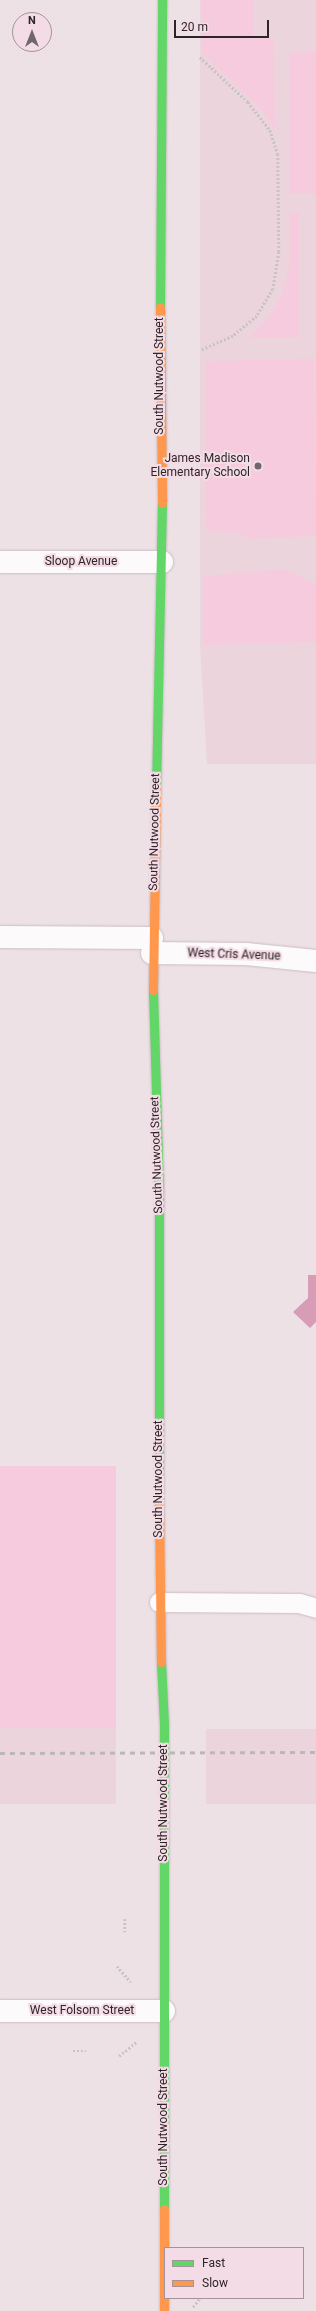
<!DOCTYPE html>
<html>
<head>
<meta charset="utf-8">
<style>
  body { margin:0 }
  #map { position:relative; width:316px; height:2311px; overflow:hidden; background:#eee1e6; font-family:Roboto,sans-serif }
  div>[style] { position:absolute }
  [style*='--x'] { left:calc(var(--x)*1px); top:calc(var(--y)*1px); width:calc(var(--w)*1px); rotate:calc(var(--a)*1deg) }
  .built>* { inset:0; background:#ebd4dc; transform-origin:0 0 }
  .green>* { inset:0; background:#f6cbdd; transform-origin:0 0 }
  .water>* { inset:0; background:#d79cb6 }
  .path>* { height:2.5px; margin-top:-1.25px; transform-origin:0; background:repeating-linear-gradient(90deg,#c8c3c5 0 2px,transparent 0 4px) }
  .roads { filter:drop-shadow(0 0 1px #c8bec2) drop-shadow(0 0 1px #c8bec2) }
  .lane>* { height:19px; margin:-9.5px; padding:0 9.5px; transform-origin:9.5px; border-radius:9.5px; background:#fcfafb }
  .street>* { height:22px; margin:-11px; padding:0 11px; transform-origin:11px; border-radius:11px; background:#fcfafb }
  .fast>* { height:9px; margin:-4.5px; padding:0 4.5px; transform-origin:4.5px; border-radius:4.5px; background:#63d668 }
  .slow>* { height:9px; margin:-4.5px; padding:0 4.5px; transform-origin:4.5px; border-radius:4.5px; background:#ff974d }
  .rail>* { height:3px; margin-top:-1.5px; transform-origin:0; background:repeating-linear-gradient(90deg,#bbb7b9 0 5px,transparent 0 10px) }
  .dots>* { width:11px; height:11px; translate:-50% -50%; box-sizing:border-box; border:2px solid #f3dce5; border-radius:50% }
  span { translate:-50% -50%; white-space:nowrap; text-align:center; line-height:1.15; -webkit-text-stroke:4px #f3dce5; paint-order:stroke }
  .street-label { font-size:12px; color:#2e2529 }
  .poi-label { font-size:12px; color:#2e2529 }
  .right { translate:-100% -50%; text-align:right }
  .legend { position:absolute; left:164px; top:2247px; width:140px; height:52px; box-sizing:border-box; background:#f3dce5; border:1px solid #a4939a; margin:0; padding:5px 7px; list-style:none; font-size:12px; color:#2e2529 }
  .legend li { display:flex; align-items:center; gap:8px; height:20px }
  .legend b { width:20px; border:1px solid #a4939a }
  .north { position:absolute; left:12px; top:12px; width:40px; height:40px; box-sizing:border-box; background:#f3dce5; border:1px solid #a4939a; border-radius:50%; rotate:0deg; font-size:11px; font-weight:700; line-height:16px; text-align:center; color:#2e2529 }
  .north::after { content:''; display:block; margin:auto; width:14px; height:18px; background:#71676b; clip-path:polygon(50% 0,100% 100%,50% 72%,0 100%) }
  .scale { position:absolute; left:174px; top:20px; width:95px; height:18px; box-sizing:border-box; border:2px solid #2e2529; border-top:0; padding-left:5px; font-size:12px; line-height:14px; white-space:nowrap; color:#2e2529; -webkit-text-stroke:3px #f3dce5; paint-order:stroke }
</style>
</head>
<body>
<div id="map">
  <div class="built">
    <i style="clip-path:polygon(200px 0,316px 0,316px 764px,207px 764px,200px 645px)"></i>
    <i style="left:0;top:1728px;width:116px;height:76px"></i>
    <i style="left:316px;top:1729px;width:75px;height:110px;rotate:90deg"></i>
  </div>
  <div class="green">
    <i style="clip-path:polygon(202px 0,253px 0,253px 37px,274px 37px,275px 129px,261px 109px,202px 53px)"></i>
    <i style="left:289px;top:51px;width:27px;height:143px"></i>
    <i style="clip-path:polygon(299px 212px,299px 338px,249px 338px,270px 316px,282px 295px,290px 263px,289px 213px)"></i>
    <i style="clip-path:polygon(314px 359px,316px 536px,249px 539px,238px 533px,206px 530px,205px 361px)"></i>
    <i style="clip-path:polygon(285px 569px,316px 584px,316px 642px,203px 645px,203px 576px)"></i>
    <i style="left:0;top:1466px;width:116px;height:262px"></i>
  </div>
  <div class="water">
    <i style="clip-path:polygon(308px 1275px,316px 1275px,316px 1322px,310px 1328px,293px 1312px,308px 1298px)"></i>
  </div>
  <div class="path">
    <i style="--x:200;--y:57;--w:66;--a:43.2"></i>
    <i style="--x:248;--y:102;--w:36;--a:52"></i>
    <i style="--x:270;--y:130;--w:25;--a:72"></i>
    <i style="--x:278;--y:154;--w:98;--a:89.4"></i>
    <i style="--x:279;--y:252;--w:37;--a:99"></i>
    <i style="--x:273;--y:289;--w:31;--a:121"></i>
    <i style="--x:257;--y:316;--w:31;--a:140"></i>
    <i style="--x:233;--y:336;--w:36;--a:156"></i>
    <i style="--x:125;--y:1919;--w:13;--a:90"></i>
    <i style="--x:117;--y:1966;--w:21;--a:49"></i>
    <i style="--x:73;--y:2051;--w:13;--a:0"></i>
    <i style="--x:119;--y:2056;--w:22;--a:-39"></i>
    <i style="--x:193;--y:2307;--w:11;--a:-52"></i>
  </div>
  <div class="roads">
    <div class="lane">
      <i style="--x:159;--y:1602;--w:140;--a:0.4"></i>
      <i style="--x:299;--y:1603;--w:18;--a:16"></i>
    </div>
    <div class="street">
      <i style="--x:0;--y:562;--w:162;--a:0"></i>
      <i style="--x:0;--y:937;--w:152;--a:0.4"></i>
      <i style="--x:152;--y:953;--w:94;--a:0.6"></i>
      <i style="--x:246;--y:954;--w:70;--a:5.7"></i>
      <i style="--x:0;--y:2011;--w:164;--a:0"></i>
    </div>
    <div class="fast">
      <i style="--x:160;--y:307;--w:307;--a:-89.6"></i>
      <i style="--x:156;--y:788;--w:285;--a:-88.8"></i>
      <i style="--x:153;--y:990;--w:203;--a:88.3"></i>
      <i style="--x:159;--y:1193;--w:309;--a:90"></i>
      <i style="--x:161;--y:1662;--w:61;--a:87.2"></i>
      <i style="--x:164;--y:1723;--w:486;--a:90"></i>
    </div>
    <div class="slow">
      <i style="--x:160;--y:307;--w:196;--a:89.4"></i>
      <i style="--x:153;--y:990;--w:202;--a:-89.1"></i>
      <i style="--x:159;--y:1502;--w:160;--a:89.3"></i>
      <i style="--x:164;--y:2209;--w:102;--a:90"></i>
    </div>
  </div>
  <div class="rail">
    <i style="--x:0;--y:1753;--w:316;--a:-0.2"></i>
  </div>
  <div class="dots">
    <i style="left:258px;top:466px;background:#71676b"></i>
  </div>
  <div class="street-label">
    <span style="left:160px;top:376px;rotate:-90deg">South Nutwood Street</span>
    <span style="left:81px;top:562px">Sloop Avenue</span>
    <span style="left:155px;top:832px;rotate:-89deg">South Nutwood Street</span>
    <span style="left:234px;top:955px;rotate:2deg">West Cris Avenue</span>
    <span style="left:157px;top:1155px;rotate:-92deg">South Nutwood Street</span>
    <span style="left:159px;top:1479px;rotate:-90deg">South Nutwood Street</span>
    <span style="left:164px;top:1803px;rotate:-90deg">South Nutwood Street</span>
    <span style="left:82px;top:2011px">West Folsom Street</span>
    <span style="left:164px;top:2127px;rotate:-90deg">South Nutwood Street</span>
  </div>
  <div class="poi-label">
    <span class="right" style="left:250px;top:466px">James Madison<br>Elementary School</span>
  </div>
  <ul class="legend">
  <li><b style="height:5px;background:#63d668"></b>Fast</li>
  <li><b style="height:5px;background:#ff974d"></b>Slow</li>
  </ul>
  <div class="north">N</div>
  <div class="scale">20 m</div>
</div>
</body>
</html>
